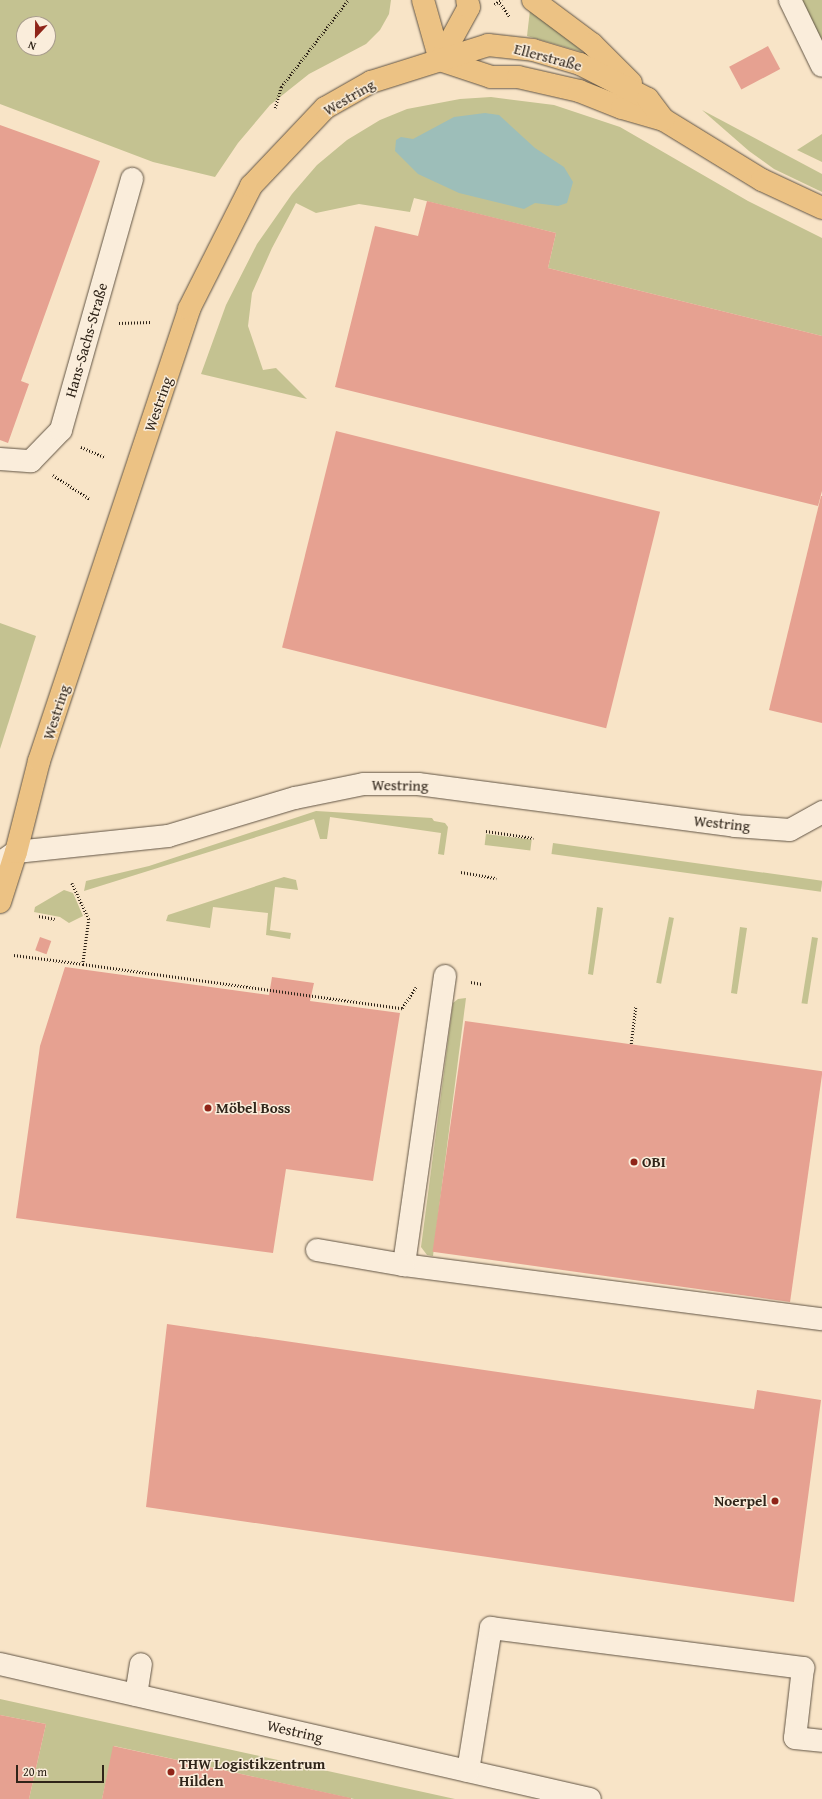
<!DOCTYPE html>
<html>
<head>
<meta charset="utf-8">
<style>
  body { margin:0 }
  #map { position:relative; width:822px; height:1799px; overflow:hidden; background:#f8e4c7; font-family:"Gentium Book Plus",serif }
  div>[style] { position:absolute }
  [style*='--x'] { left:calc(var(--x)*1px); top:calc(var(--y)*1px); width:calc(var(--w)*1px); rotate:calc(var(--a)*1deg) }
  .green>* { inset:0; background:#c4c291; transform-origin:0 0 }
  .water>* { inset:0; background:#9dbeb9 }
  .building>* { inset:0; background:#e6a191; transform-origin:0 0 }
  .path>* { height:2.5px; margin-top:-1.25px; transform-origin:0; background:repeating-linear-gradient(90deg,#2f2419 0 1px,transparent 0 3px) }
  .roads { filter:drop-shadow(0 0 1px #615444) drop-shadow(0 0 1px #615444) }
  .minor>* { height:22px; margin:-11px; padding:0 11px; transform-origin:11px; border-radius:11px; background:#faeddb }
  .major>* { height:22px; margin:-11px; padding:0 11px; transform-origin:11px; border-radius:11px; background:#ecc284 }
  .dots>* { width:11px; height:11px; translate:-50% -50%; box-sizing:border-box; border:2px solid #faeddb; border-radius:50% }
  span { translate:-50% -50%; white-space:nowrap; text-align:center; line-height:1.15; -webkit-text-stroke:3px #faeddb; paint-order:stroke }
  .street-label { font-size:15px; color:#2f2419 }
  .poi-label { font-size:15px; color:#2f2419; font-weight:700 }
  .left { translate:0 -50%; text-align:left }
  .right { translate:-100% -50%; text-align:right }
  .north { position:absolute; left:16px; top:16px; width:40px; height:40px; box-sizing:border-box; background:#faeddb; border:1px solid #a99d8d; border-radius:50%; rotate:202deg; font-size:11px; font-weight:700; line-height:16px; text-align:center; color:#2f2419 }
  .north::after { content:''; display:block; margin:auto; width:14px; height:18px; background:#8f2418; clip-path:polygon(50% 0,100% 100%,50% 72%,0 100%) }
  .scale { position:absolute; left:16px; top:1765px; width:88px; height:18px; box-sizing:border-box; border:2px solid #2f2419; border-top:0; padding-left:5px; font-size:12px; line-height:14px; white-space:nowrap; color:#2f2419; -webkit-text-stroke:3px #faeddb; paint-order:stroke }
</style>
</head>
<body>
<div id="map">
  <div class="green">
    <i style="clip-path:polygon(evenodd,0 0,391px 0,389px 14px,380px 30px,366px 44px,309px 74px,270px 105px,238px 143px,215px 177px,153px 162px,0 104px,0 0,24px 24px,48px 24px,48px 48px,24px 48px,24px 24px)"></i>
    <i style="clip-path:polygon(799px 0,822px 0,822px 45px)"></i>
    <i style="clip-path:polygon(530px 10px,581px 50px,582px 52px,527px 36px)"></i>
    <i style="clip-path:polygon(491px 97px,554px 105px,620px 127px,748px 201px,822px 238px,822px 336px,548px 268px,556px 233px,414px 198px,410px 212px,359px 204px,316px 213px,296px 203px,272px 248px,252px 293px,248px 326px,263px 370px,276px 368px,307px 399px,201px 374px,226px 305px,257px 244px,292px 194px,317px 165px,347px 140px,380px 120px,407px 109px,460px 99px)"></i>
    <i style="clip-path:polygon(702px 110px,822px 174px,822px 192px,774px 169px,749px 151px)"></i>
    <i style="clip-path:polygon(822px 134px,822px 162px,797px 150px)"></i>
    <i style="clip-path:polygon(0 623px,36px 636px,0 749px)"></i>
    <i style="clip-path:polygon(316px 811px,432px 818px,434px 821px,445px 823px,448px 827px,444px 855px,438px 854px,441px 833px,330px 817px,327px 839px,320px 839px,314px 819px,84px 891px,86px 881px,149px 866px)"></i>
    <i style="left:486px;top:834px;width:46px;height:11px;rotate:7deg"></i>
    <i style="left:553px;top:843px;width:272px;height:11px;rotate:8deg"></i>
    <i style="clip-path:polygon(284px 877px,296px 880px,298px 890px,275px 887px,270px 930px,291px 933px,290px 939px,266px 935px,268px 913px,213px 907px,210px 928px,166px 921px,168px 915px)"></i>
    <i style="clip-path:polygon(64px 890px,73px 893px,83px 916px,69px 923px,60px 917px,34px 912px,35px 907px)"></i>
    <i style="clip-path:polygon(597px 907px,603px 908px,593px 975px,588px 974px)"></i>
    <i style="left:669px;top:917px;width:5px;height:67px;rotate:11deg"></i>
    <i style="clip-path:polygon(740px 927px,747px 928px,737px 994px,731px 993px)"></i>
    <i style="left:812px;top:937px;width:6px;height:67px;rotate:9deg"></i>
    <i style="clip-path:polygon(466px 998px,433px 1256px,427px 1255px,421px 1247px,453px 1003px,458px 999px)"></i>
    <i style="clip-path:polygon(0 1699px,455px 1799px,354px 1799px,114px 1746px,102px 1799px,29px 1799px,46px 1724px,0 1715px)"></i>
  </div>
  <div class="water">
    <i style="clip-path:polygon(485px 113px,499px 115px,535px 148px,564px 167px,573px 182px,567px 203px,558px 206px,535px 203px,524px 209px,459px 193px,418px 174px,395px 151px,396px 140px,401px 137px,413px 139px,454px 117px)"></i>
  </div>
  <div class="building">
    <i style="left:768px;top:46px;width:26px;height:44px;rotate:62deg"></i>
    <i style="clip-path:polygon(0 125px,100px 161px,21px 381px,29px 384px,8px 443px,0 440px)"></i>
    <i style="clip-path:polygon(427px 201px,556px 233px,548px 268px,822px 336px,822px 491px,818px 506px,335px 387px,375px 226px,418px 236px)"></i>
    <i style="left:336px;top:431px;width:334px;height:223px;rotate:14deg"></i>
    <i style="clip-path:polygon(821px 496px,822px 496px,822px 723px,769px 710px)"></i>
    <i style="left:40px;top:937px;width:12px;height:14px;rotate:20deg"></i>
    <i style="clip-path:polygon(65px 967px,269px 995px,272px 977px,314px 983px,310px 1001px,400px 1013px,373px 1181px,286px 1169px,273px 1253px,16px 1218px,40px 1046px)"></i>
    <i style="left:465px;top:1021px;width:361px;height:233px;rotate:8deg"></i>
    <i style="clip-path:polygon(167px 1324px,754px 1409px,757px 1390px,821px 1400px,794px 1602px,146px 1507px)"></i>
    <i style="clip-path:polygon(0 1715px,46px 1724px,29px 1799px,0 1799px)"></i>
    <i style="clip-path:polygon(113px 1746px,351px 1798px,351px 1799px,102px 1799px)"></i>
  </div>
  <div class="path">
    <i style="--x:500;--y:3;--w:17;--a:54"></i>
    <i style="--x:494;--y:4;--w:9;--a:-27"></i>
    <i style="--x:275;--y:108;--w:22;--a:-74"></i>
    <i style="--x:281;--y:87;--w:110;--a:-52.4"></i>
    <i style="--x:119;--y:323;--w:32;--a:-2"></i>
    <i style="--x:81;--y:447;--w:26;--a:23"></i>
    <i style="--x:53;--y:475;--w:44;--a:33"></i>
    <i style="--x:486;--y:831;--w:48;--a:8.5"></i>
    <i style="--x:461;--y:872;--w:36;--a:10"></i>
    <i style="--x:72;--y:883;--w:40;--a:65"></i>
    <i style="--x:89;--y:919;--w:45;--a:97.6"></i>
    <i style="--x:83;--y:964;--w:322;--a:7.9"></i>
    <i style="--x:402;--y:1008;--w:25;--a:-56"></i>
    <i style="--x:39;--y:916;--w:16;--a:11"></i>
    <i style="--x:14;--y:955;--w:70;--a:7.4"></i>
    <i style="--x:471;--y:982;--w:11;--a:10"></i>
    <i style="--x:631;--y:1044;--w:38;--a:-83"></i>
  </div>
  <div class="roads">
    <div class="minor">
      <i style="--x:790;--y:0;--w:73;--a:64.1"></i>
      <i style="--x:0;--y:459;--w:31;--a:4"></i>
      <i style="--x:31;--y:461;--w:43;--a:-45.9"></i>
      <i style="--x:61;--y:430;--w:261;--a:-74.2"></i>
      <i style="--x:0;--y:863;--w:19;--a:-35"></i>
      <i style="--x:16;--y:852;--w:153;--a:-6"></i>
      <i style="--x:168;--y:836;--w:133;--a:-16.7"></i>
      <i style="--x:295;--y:798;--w:70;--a:-11.5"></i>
      <i style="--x:364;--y:784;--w:54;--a:0"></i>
      <i style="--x:418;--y:784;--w:320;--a:7.5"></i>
      <i style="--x:735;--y:826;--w:55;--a:4.2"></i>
      <i style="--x:790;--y:830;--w:37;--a:-29"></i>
      <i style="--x:445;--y:976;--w:292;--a:98.1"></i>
      <i style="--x:404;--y:1265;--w:421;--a:7.4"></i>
      <i style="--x:317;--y:1250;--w:88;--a:9.8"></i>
      <i style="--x:0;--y:1664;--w:605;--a:12.89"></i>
      <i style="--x:136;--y:1695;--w:31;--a:-81"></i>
      <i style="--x:468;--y:1771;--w:145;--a:-80.9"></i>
      <i style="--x:491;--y:1628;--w:315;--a:7.3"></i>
      <i style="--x:803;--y:1668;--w:70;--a:96.5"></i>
      <i style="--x:795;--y:1738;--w:27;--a:6"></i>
    </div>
    <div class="major">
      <i style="--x:423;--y:0;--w:62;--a:74.2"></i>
      <i style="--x:533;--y:0;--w:74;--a:36.7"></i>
      <i style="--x:592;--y:44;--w:55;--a:45"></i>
      <i style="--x:440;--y:60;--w:54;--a:18.4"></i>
      <i style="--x:491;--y:77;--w:27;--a:0"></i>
      <i style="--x:518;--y:77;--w:63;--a:12.9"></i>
      <i style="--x:579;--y:91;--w:46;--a:21.6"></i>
      <i style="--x:622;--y:108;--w:44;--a:15.9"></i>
      <i style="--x:664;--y:120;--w:115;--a:31.5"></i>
      <i style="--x:762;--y:180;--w:66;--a:25"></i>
      <i style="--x:440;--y:60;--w:60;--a:-61.3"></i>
      <i style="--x:469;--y:7;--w:7;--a:-106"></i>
      <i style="--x:0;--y:902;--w:52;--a:-72.3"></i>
      <i style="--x:16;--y:852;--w:94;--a:-75.8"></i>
      <i style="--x:39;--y:761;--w:476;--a:-71.6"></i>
      <i style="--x:189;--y:309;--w:138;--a:-63.2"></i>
      <i style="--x:251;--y:186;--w:108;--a:-46.5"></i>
      <i style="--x:325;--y:108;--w:53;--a:-29.5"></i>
      <i style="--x:371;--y:82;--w:123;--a:-17.5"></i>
      <i style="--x:488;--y:45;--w:45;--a:6.3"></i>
      <i style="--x:533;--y:50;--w:49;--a:16.6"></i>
      <i style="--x:580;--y:64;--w:76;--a:27.2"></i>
      <i style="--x:648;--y:99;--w:26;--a:53"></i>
    </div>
  </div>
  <div class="dots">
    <i style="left:208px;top:1108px;background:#8f2418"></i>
    <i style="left:634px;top:1162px;background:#8f2418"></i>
    <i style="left:775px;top:1501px;background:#8f2418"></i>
    <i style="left:171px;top:1772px;background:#8f2418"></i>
  </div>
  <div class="street-label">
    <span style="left:548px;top:57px;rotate:15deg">Ellerstraße</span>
    <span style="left:349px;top:97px;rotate:-30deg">Westring</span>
    <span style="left:86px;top:340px;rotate:-74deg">Hans-Sachs-Straße</span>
    <span style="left:158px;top:404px;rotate:-71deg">Westring</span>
    <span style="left:56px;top:712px;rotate:-72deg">Westring</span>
    <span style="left:400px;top:785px;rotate:1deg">Westring</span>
    <span style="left:722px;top:823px;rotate:6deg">Westring</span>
    <span style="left:295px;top:1731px;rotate:13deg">Westring</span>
  </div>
  <div class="poi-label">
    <span class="left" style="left:216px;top:1108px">Möbel Boss</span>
    <span class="left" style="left:642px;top:1162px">OBI</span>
    <span class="right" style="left:767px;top:1501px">Noerpel</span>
    <span class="left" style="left:179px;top:1772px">THW Logistikzentrum<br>Hilden</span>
  </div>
  <div class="north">N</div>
  <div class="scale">20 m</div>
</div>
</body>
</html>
